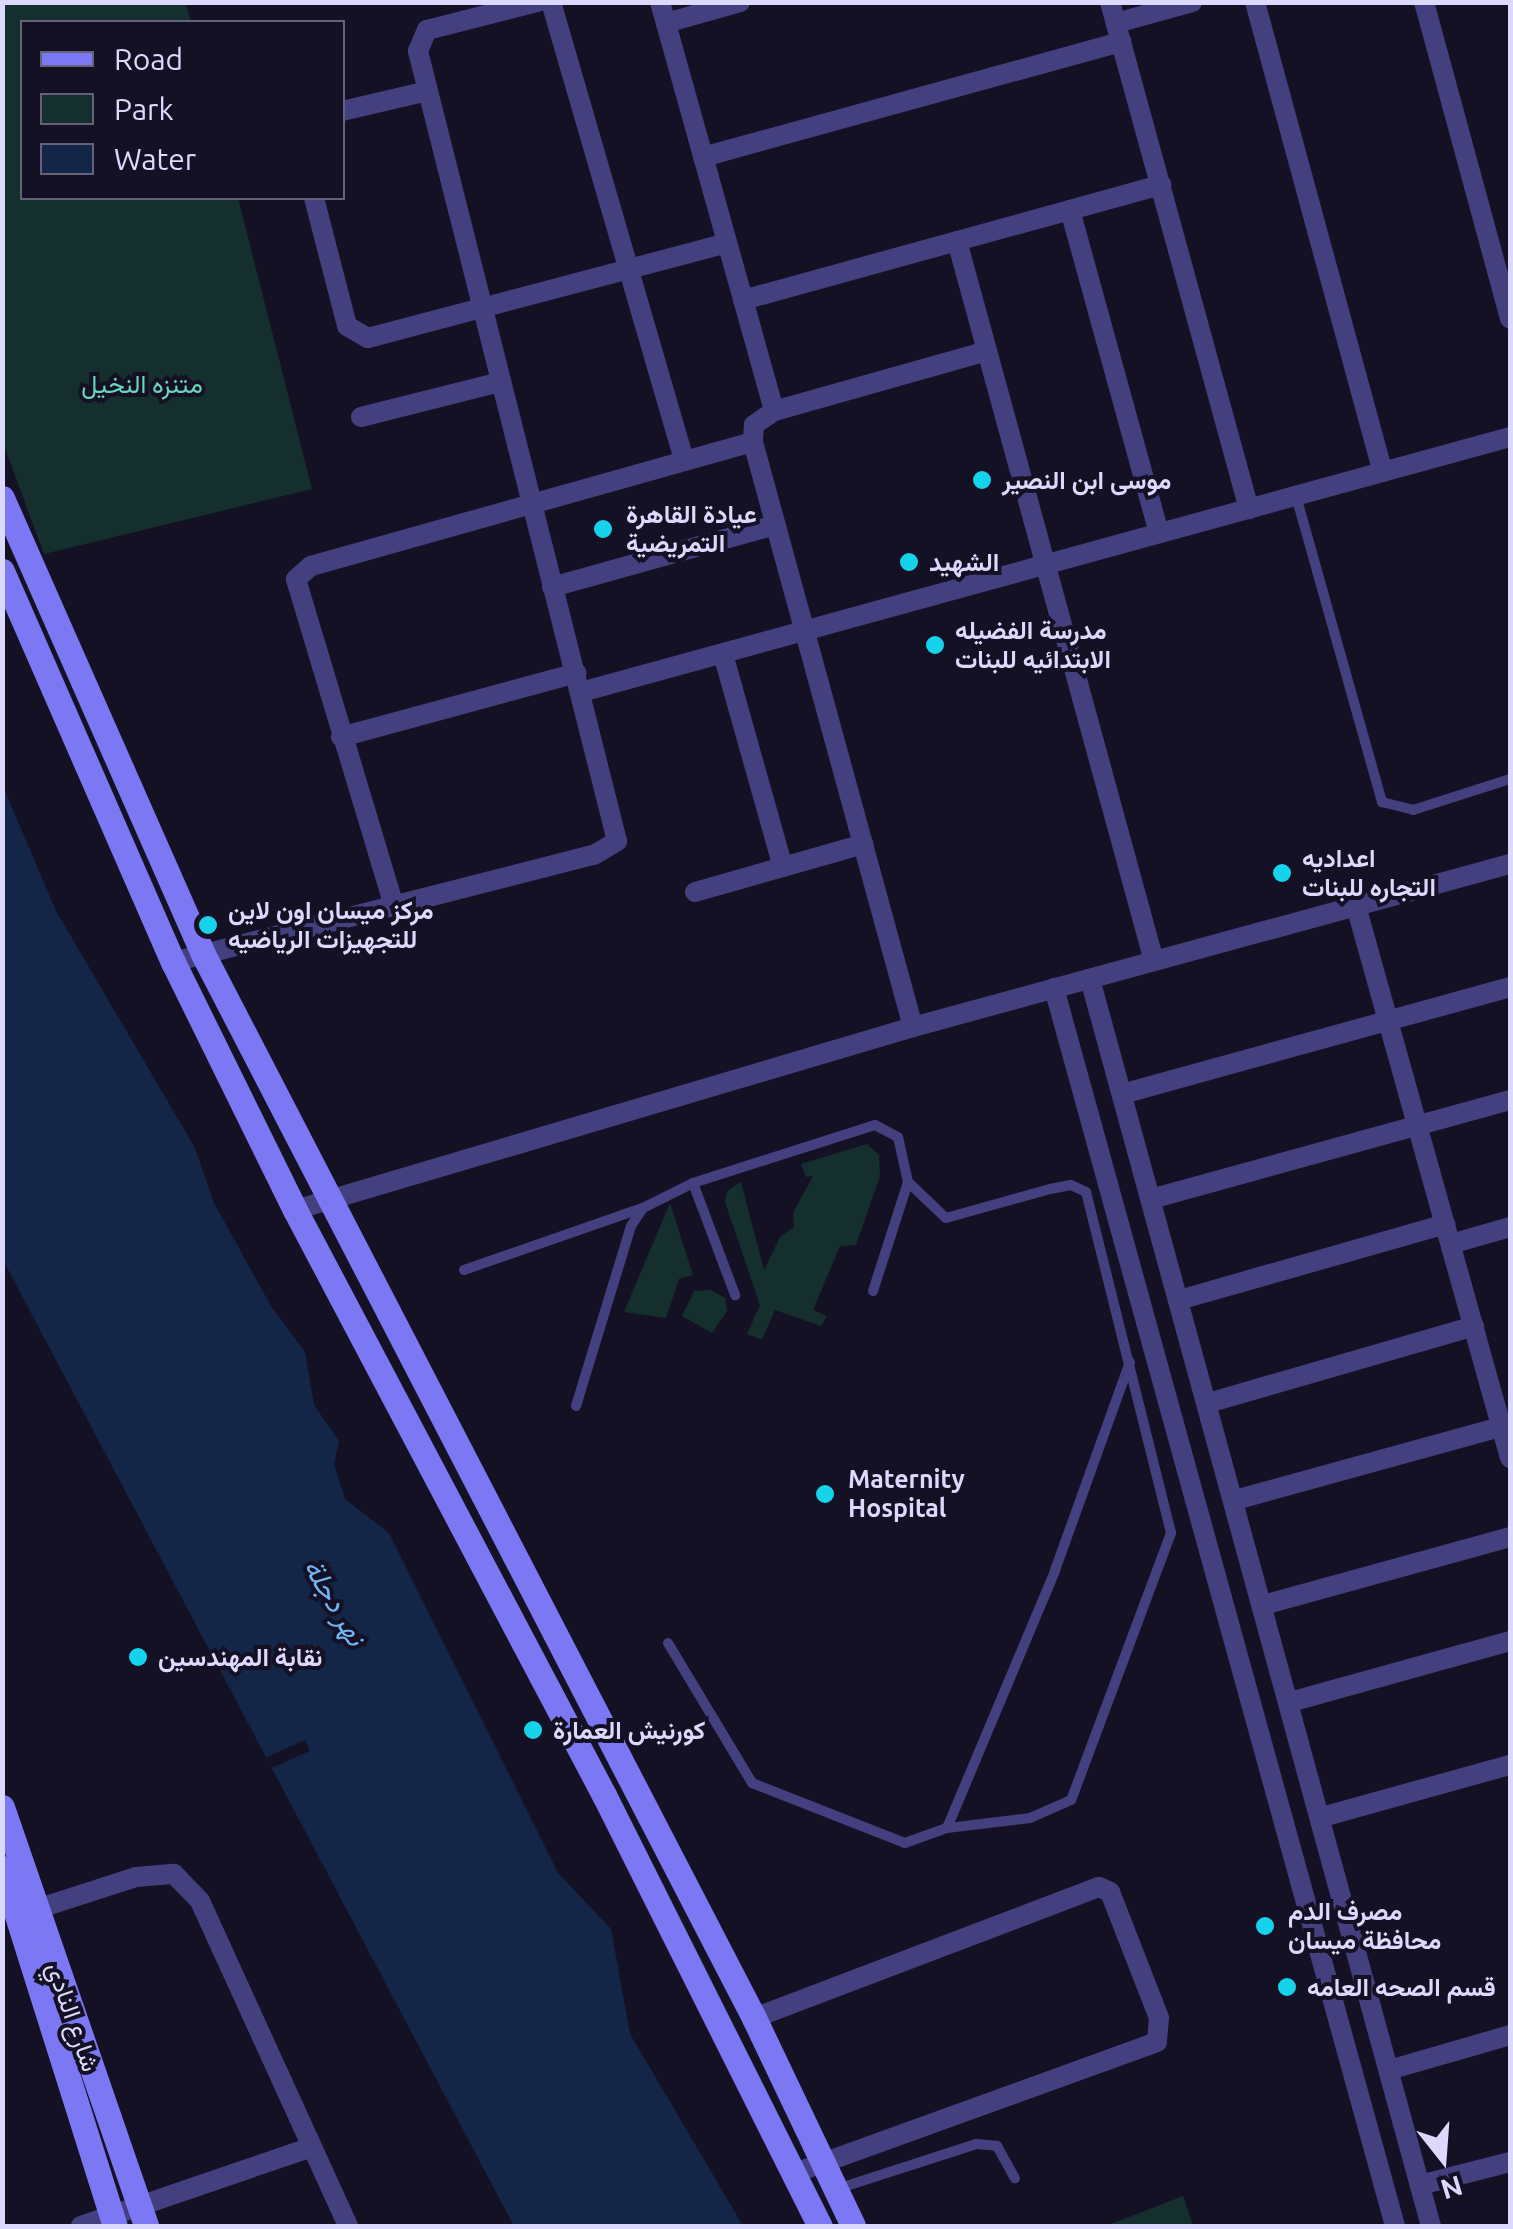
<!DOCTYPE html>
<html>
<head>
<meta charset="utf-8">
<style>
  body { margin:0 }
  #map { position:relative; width:1513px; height:2229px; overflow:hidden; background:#151125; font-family:Ubuntu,Vazirmatn,sans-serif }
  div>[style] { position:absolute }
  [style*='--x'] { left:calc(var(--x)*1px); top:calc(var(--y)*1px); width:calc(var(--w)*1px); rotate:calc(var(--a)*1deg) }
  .green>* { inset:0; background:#152f2e }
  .water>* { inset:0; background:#132648 }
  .pier>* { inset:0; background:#151125; transform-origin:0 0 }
  .lane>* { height:10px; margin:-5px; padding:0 5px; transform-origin:5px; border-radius:5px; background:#444080 }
  .street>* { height:20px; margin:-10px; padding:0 10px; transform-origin:10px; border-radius:10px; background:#444080 }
  .secondary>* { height:25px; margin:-12.5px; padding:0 12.5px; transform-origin:12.5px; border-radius:12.5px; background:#7c78f3 }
  .dots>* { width:28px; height:28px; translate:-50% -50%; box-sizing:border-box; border:5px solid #151125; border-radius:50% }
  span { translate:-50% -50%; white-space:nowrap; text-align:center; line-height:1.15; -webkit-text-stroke:8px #151125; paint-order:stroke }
  .park-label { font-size:25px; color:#6ad6bc }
  .poi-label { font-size:25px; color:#ddd9fc; font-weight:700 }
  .left { translate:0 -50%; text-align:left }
  .street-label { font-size:25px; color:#ddd9fc }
  .water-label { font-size:28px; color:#70b4f3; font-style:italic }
  .frame { position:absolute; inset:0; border:5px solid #ddd9fc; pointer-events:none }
  .legend { position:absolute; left:20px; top:20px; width:325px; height:180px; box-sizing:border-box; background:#151125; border:2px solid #65617b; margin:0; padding:12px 18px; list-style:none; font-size:30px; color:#ddd9fc }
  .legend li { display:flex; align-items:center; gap:20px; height:50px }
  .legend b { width:50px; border:2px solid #65617b }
  .north { position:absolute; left:1393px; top:2109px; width:100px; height:100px; -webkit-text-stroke:8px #151125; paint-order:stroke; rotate:163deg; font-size:28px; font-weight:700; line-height:40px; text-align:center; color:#ddd9fc }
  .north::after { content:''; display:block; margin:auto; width:35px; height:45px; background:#ddd9fc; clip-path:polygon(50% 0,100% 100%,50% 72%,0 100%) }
</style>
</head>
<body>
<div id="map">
  <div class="green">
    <i style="clip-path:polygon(3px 2px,186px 4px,191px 22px,22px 22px,22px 198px,238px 198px,312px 489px,44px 554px,3px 443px)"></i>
    <i style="clip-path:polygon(867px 1144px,879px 1155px,880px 1176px,856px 1245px,840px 1246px,813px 1310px,827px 1316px,821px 1326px,775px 1310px,762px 1340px,747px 1334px,760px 1305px,725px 1202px,727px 1191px,741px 1182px,764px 1270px,780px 1237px,794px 1227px,793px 1213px,813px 1176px,806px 1177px,801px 1164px)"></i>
    <i style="clip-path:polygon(670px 1203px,693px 1275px,679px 1279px,666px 1318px,624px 1312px)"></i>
    <i style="clip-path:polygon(711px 1290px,725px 1298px,727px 1311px,712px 1333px,682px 1316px,694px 1291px)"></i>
    <i style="clip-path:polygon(1183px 2196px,1193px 2226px,1106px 2226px)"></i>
  </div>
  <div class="water">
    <i style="clip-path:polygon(2px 784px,56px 911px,195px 1148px,214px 1203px,271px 1306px,305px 1352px,314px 1405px,339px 1441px,334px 1464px,345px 1499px,389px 1533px,558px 1873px,611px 1929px,630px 2034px,743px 2226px,514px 2226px,3px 1260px)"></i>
  </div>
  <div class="pier">
    <i style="left:305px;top:1740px;width:12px;height:42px;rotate:66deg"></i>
  </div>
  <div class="lane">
    <i style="--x:1296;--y:496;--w:318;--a:74.3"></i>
    <i style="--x:1382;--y:802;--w:32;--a:14"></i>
    <i style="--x:1413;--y:810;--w:102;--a:-17.7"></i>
    <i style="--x:693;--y:1183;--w:120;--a:69.4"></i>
    <i style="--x:464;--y:1270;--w:188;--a:-19.2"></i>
    <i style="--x:873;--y:1291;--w:114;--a:-72.2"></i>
    <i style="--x:576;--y:1406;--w:188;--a:-73"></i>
    <i style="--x:631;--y:1226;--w:22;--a:-56"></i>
    <i style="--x:643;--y:1208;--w:56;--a:-26.6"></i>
    <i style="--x:693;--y:1183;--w:191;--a:-17.7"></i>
    <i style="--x:875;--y:1125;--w:26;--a:28"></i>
    <i style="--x:898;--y:1137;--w:46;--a:77.5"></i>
    <i style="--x:908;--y:1182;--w:52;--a:43.5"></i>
    <i style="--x:946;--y:1218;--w:108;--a:-15.6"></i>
    <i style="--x:1050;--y:1189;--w:21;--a:-11"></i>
    <i style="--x:1071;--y:1185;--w:17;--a:25"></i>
    <i style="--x:1086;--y:1192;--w:351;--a:76"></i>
    <i style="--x:1171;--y:1533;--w:285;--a:110.5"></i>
    <i style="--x:1071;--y:1800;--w:45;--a:156.3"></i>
    <i style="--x:1030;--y:1818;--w:84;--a:173.1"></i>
    <i style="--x:668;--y:1643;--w:163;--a:59"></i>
    <i style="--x:752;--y:1783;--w:164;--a:21.4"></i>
    <i style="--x:905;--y:1843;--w:45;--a:-19.7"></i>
    <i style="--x:947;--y:1828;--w:277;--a:-67.2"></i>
    <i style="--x:1054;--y:1573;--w:224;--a:-70.2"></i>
    <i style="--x:837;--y:2189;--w:146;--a:-17.9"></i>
    <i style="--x:976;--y:2144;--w:21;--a:5"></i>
    <i style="--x:997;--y:2146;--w:37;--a:61"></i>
  </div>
  <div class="street">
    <i style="--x:551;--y:2;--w:478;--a:73.8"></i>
    <i style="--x:660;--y:2;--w:425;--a:74.4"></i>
    <i style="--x:1110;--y:2;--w:526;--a:74.67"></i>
    <i style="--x:1255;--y:2;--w:487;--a:74.8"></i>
    <i style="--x:1424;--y:2;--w:328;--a:74.8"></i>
    <i style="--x:666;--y:23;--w:77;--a:-15.8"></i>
    <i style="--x:1116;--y:23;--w:79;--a:-15.4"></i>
    <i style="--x:342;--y:111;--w:88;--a:-13.1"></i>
    <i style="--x:703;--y:157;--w:434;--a:-15.4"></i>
    <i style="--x:314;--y:198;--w:132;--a:75.5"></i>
    <i style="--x:347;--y:326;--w:24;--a:30"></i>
    <i style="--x:368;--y:338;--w:371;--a:-14.8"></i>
    <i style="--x:1070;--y:210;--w:335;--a:74.6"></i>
    <i style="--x:957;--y:241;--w:746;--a:74.7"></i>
    <i style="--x:743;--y:300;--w:434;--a:-15.4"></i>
    <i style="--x:361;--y:417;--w:143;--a:-14.1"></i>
    <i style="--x:552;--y:587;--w:232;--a:-15.5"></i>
    <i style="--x:723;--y:654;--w:221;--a:74.3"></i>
    <i style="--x:581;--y:692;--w:963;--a:-15.35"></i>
    <i style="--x:341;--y:737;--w:244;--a:-15.2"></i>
    <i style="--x:695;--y:892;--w:175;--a:-15.9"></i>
    <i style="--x:394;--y:906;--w:341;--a:-106.7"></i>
    <i style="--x:296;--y:579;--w:20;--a:-41"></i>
    <i style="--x:311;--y:566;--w:459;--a:-15.7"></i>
    <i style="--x:1356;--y:906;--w:573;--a:74.41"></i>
    <i style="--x:173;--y:962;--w:434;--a:-14.3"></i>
    <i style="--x:594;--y:855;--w:27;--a:-31"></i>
    <i style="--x:617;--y:841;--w:815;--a:-104.14"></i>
    <i style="--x:418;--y:51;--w:23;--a:-67"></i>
    <i style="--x:427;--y:30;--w:114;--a:-14.3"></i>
    <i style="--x:1090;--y:979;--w:1293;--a:74.71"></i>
    <i style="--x:1054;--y:988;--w:1284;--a:74.6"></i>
    <i style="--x:913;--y:1027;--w:606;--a:-105.3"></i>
    <i style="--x:753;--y:442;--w:17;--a:-87"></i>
    <i style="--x:754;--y:425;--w:24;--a:-35"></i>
    <i style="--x:774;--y:411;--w:221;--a:-15.7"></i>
    <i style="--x:1122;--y:1094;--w:402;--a:-15.4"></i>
    <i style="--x:1151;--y:1199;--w:372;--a:-15.4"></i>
    <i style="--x:295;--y:1210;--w:645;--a:-16.49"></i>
    <i style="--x:913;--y:1027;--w:619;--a:-15.27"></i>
    <i style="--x:1451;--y:1244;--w:61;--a:-16.1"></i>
    <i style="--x:1179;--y:1300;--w:277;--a:-15.9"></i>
    <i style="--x:1208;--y:1403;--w:277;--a:-16.1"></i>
    <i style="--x:1235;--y:1500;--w:285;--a:-15.4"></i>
    <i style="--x:1263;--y:1605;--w:256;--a:-15.4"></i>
    <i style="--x:1290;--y:1702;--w:228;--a:-15.5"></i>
    <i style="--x:1322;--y:1817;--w:195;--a:-15.5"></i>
    <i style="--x:37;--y:1909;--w:104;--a:-17.9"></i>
    <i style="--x:136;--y:1877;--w:38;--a:-5"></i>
    <i style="--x:174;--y:1874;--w:37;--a:46"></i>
    <i style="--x:200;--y:1901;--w:357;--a:65.5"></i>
    <i style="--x:754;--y:2018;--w:369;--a:-20.8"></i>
    <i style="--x:1099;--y:1887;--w:12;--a:24"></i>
    <i style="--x:1110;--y:1892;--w:135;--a:68.7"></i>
    <i style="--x:1159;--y:2018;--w:24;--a:95"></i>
    <i style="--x:1157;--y:2042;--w:384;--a:160.1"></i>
    <i style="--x:1389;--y:2070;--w:126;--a:-16.1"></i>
    <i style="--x:1420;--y:2185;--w:93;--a:-14.3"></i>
    <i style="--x:81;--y:2226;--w:241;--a:-18.9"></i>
  </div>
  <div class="secondary">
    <i style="--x:2;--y:498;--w:498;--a:66.2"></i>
    <i style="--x:203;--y:954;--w:1198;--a:62.62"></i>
    <i style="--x:754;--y:2018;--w:230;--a:64.5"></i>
    <i style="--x:2;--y:571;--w:427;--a:66.4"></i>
    <i style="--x:173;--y:962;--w:276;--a:63.8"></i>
    <i style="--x:295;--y:1210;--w:662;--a:62.16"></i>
    <i style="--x:604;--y:1795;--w:482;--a:63.4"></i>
    <i style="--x:2;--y:1807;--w:443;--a:71"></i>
    <i style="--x:2;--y:1868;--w:375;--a:72.5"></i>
  </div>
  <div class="dots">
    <i style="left:982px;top:480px;background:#15d3eb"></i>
    <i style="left:603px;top:529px;background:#15d3eb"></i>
    <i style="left:909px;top:562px;background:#15d3eb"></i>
    <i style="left:935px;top:645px;background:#15d3eb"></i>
    <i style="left:1282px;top:873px;background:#15d3eb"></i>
    <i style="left:208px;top:925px;background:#15d3eb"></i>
    <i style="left:825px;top:1494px;background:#15d3eb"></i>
    <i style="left:138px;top:1657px;background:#15d3eb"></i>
    <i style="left:533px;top:1730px;background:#15d3eb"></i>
    <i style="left:1265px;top:1926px;background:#15d3eb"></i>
    <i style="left:1287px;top:1987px;background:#15d3eb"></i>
  </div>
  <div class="park-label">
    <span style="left:142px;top:384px">متنزه النخيل</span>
  </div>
  <div class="poi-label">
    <span class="left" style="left:1002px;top:480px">موسى ابن النصير</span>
    <span class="left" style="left:626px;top:529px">عيادة القاهرة<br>التمريضية</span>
    <span class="left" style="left:929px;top:562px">الشهيد</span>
    <span class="left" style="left:955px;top:645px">مدرسة الفضيله<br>الابتدائيه للبنات</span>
    <span class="left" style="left:1302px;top:873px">اعداديه<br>التجاره للبنات</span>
    <span class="left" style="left:228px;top:925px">مركز ميسان اون لاين<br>للتجهيزات الرياضيه</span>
    <span class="left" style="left:848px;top:1494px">Maternity<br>Hospital</span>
    <span class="left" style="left:158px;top:1657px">نقابة المهندسين</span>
    <span class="left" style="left:553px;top:1730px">كورنيش العمارة</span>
    <span class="left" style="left:1288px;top:1926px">مصرف الدم<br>محافظة ميسان</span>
    <span class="left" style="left:1307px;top:1987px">قسم الصحه العامه</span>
  </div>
  <div class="street-label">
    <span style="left:73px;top:2017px;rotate:71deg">شارع النادي</span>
  </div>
  <div class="water-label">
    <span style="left:335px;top:1602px;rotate:60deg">نهر دجلة</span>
  </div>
  <div class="frame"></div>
  <ul class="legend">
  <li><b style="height:12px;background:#7c78f3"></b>Road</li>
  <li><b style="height:28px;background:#152f2e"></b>Park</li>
  <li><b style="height:28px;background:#132648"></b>Water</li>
  </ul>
  <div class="north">N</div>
</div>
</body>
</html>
